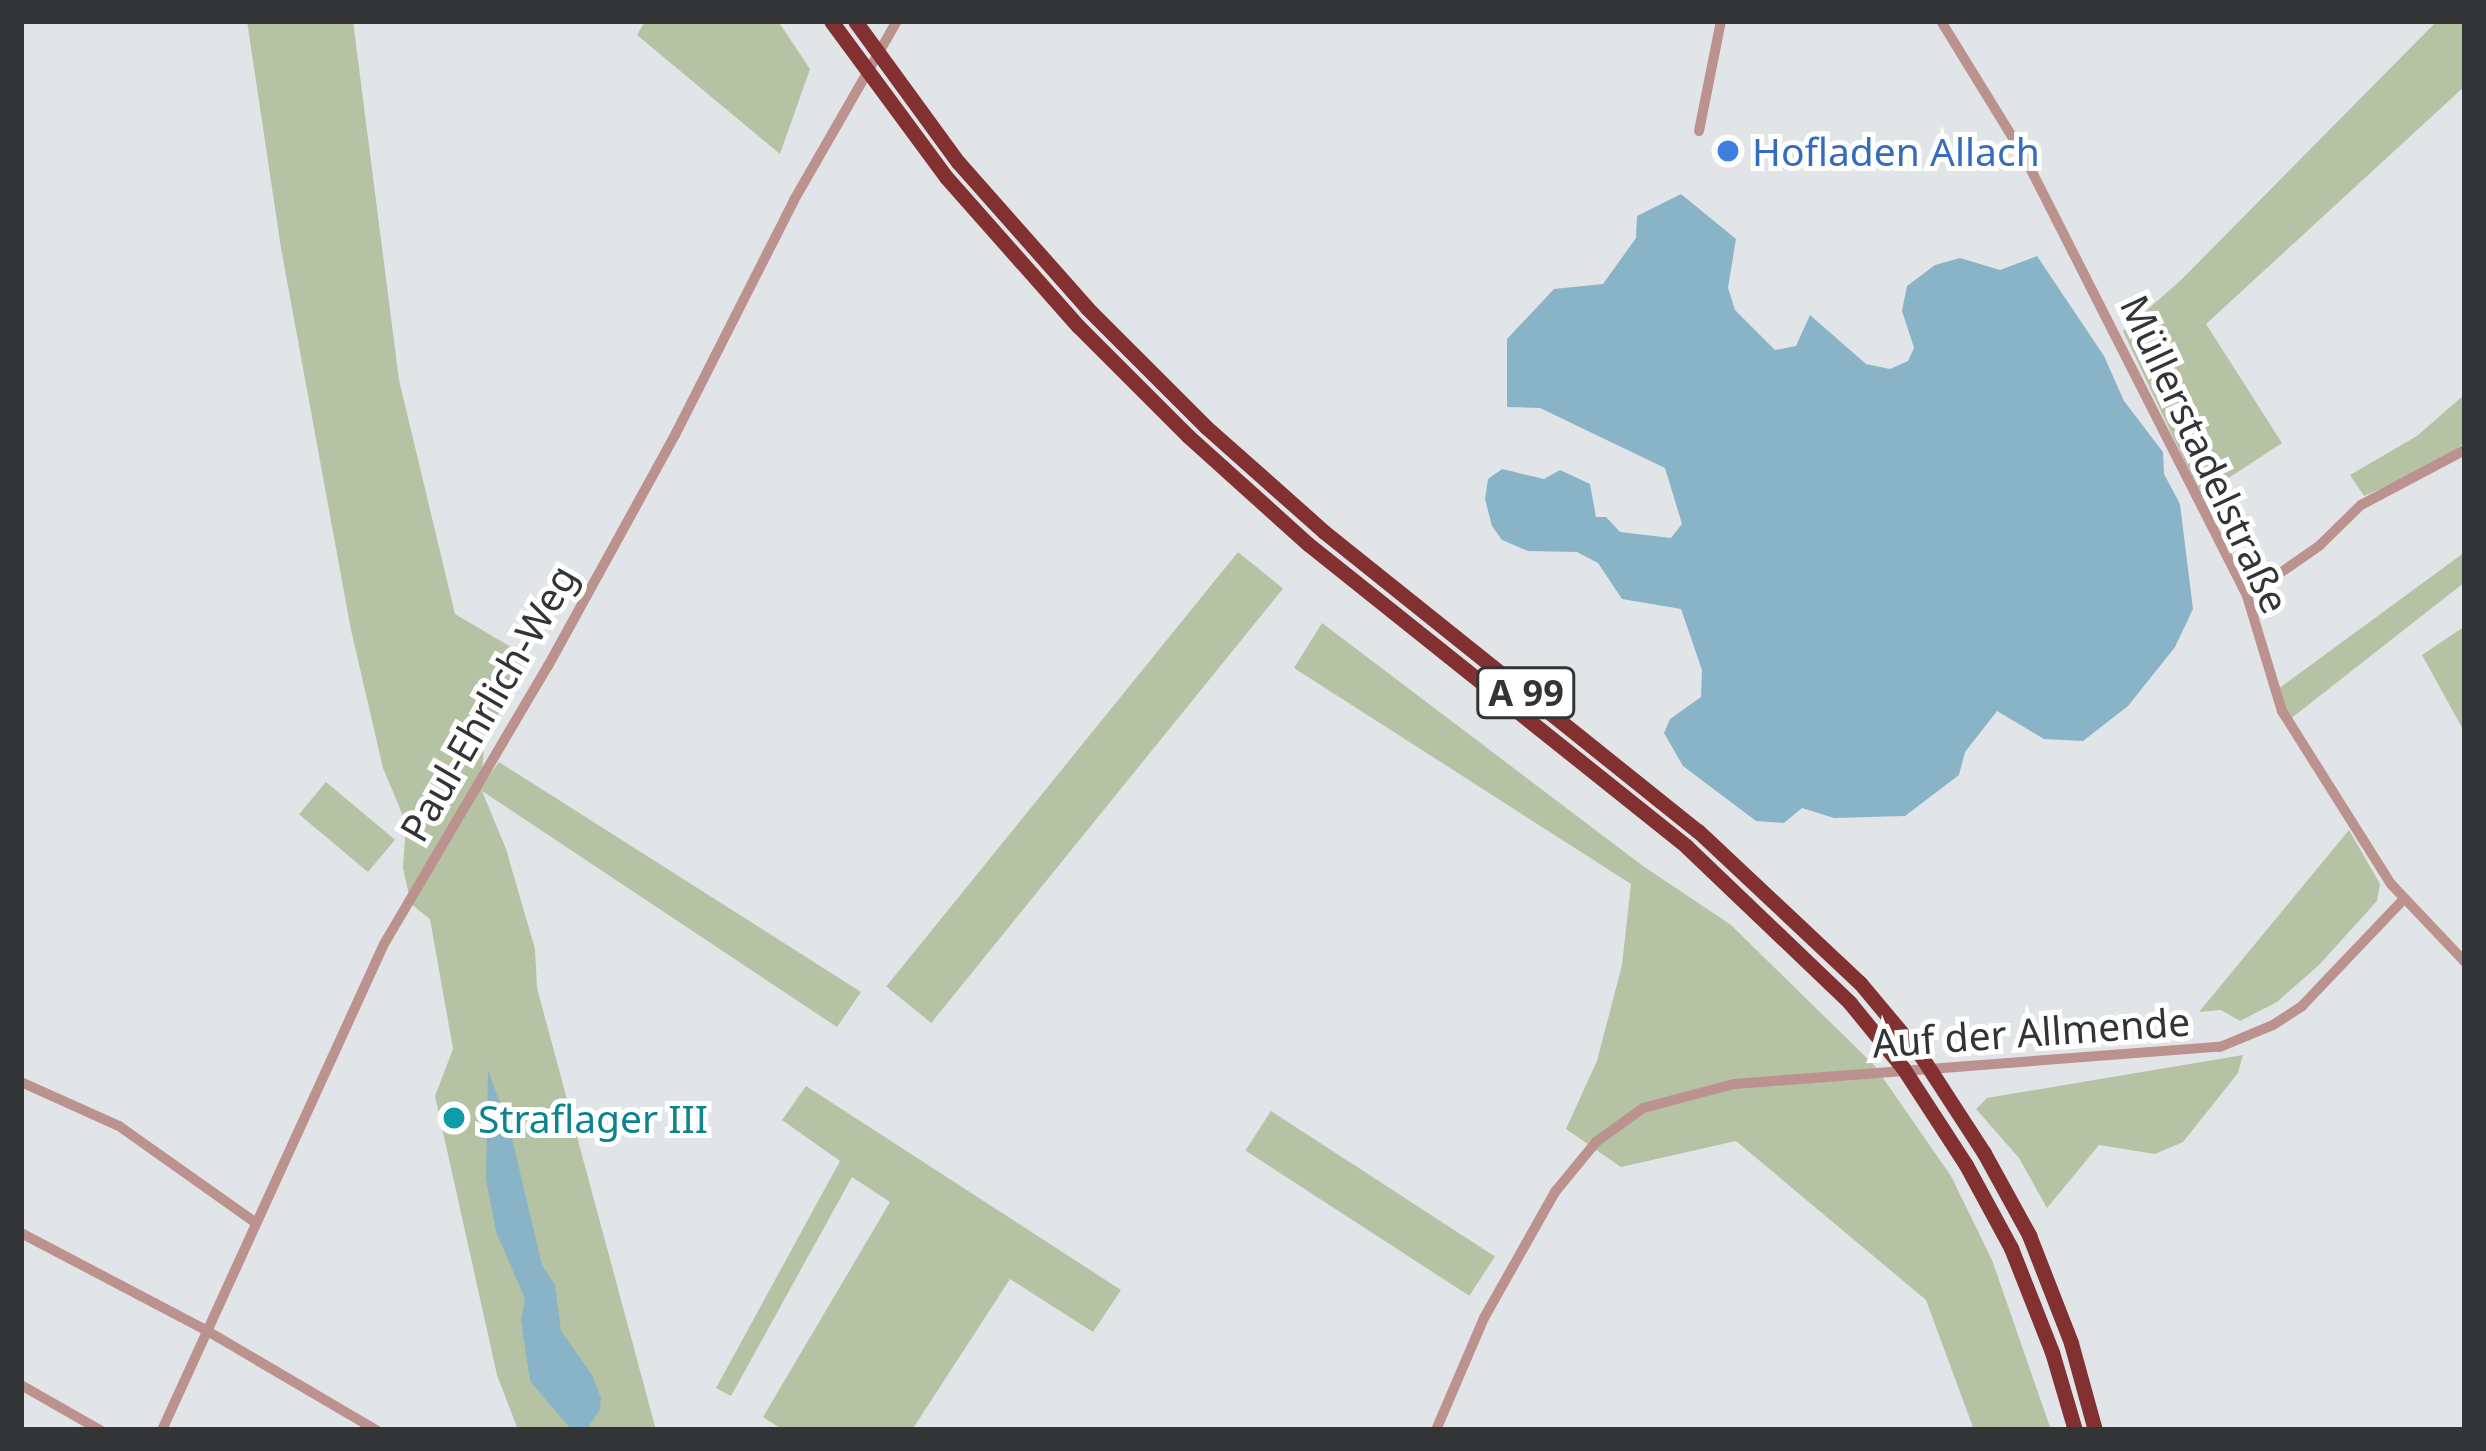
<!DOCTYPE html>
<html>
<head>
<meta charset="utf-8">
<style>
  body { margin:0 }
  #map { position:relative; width:2486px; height:1451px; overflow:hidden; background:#e1e5e8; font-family:"Noto Sans",sans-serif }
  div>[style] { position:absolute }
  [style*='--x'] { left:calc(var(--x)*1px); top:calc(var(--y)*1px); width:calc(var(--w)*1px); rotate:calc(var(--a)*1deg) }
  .green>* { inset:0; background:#b5c2a4; transform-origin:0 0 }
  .water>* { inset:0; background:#89b4c7 }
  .minor>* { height:10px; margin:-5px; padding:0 5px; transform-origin:5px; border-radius:5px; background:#bc928f }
  .highway>* { height:15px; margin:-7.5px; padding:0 7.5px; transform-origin:7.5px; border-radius:7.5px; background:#823130 }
  .dots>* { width:33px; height:33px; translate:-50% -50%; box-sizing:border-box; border:6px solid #fff; border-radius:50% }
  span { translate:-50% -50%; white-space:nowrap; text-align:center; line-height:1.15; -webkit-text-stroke:10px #fff; paint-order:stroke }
  .shield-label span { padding:3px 9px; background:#fff; border:3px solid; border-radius:9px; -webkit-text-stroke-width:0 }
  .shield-label { font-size:36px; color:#333436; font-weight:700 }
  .shop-label { font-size:39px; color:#366cbe }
  .left { translate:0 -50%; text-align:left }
  .street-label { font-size:39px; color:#333436 }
  .culture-label { font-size:39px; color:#0d838f }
  .frame { position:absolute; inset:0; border:24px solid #333436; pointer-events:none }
</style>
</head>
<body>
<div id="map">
  <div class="green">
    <i style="clip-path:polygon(247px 21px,353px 21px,399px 380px,455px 614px,531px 659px,485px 736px,481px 786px,499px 762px,861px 992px,837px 1027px,482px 791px,506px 849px,535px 949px,537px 988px,656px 1430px,518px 1430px,497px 1375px,435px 1096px,453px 1049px,430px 919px,411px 904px,403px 868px,406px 823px,383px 768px,351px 630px,281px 248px)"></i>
    <i style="clip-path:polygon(645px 21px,778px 21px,810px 69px,780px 154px,637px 35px)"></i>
    <i style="clip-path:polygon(2437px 21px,2465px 21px,2465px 86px,2206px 324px,2282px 443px,2201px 496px,2123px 331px,2181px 280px)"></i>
    <i style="clip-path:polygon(2465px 394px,2465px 442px,2441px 462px,2364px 496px,2350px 475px,2417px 436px)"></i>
    <i style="left:1238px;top:552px;width:58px;height:559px;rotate:39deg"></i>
    <i style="clip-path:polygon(2465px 552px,2465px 582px,2289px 720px,2278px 689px)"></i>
    <i style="clip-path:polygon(1322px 623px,1643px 866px,1731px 925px,1874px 1065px,1951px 1176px,1992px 1260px,2051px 1430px,1974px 1430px,1926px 1300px,1736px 1141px,1621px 1167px,1566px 1129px,1597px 1061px,1622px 965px,1631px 884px,1294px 668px)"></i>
    <i style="clip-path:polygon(2465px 626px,2465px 733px,2422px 655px)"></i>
    <i style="left:326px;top:782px;width:90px;height:42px;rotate:40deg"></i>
    <i style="clip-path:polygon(2349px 830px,2380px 884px,2377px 901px,2319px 965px,2277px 1002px,2240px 1021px,2221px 1010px,2199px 1012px)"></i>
    <i style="clip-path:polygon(2243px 1055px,2238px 1073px,2183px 1142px,2155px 1154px,2099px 1145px,2047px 1208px,2019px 1158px,1976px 1109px,1987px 1098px)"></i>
    <i style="clip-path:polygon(806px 1086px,1121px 1290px,1093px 1332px,1010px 1279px,912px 1430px,783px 1430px,763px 1417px,890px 1202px,852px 1177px,731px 1396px,716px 1388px,840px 1161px,782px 1120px)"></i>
    <i style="left:1271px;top:1111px;width:267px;height:47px;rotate:33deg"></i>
  </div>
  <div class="water">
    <i style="clip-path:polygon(1681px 194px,1736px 239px,1728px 288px,1735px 310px,1775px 350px,1796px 346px,1810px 315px,1866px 364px,1890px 369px,1908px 361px,1914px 348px,1902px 311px,1907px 286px,1935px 265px,1960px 258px,2000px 270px,2037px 256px,2104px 356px,2124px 401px,2163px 452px,2164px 474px,2180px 504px,2193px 609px,2175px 647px,2128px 706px,2083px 741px,2044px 739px,1997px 711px,1965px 752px,1959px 775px,1905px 816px,1834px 818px,1802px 808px,1784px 823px,1756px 821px,1683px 766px,1664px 733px,1670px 719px,1701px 697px,1702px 670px,1681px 609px,1622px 599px,1598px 563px,1577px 552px,1528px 551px,1502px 540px,1492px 526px,1485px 499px,1488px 479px,1502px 469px,1544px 479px,1560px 470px,1590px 484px,1596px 517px,1606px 517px,1620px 532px,1671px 538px,1682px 524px,1665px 468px,1540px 408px,1507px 407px,1507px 339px,1554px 289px,1603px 284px,1636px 238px,1637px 216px)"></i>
    <i style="clip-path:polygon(488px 1070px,511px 1134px,542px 1265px,555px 1285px,561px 1331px,592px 1375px,601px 1398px,600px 1410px,586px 1430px,570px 1428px,530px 1381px,521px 1321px,525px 1299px,496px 1232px,486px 1179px)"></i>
  </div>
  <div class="minor">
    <i style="--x:1941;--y:21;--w:158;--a:58.4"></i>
    <i style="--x:2024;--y:156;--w:493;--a:63.1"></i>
    <i style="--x:2247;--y:596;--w:120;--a:73.1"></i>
    <i style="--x:2282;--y:711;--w:204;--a:57.8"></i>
    <i style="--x:2391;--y:884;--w:108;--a:46.5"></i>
    <i style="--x:1699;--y:131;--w:112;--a:-78.7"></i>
    <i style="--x:2247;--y:596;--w:88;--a:-34.8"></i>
    <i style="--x:2319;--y:546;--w:59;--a:-44.3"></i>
    <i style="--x:2361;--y:505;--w:118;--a:-27.9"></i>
    <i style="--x:21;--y:1082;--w:107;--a:24.2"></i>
    <i style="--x:119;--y:1126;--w:168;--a:35.3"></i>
    <i style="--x:21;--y:1233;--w:207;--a:27.7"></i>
    <i style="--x:204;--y:1329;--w:199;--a:30.4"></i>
    <i style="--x:21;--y:1385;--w:91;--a:29.7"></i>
    <i style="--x:162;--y:1430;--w:534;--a:-65.45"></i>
    <i style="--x:384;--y:944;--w:323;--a:-59.5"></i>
    <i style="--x:548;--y:666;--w:264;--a:-61.2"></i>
    <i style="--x:675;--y:435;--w:263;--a:-63.1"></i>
    <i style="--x:794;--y:200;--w:207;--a:-60.1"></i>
    <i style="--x:1436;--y:1430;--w:122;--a:-66.8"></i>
    <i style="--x:1484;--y:1318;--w:145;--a:-60.6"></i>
    <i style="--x:1555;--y:1192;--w:65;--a:-50.6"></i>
    <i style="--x:1596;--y:1142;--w:58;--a:-35.9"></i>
    <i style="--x:1643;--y:1108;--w:94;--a:-14.8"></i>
    <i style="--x:1734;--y:1084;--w:487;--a:-4.4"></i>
    <i style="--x:2220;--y:1047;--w:57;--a:-22.5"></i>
    <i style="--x:2273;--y:1025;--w:35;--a:-33"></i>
    <i style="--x:2302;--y:1006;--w:146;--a:-46.4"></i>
  </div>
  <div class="highway">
    <i style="--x:831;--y:21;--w:194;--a:53.6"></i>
    <i style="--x:946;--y:177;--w:199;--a:48.5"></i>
    <i style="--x:1078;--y:326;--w:156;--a:45"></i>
    <i style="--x:1188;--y:436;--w:161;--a:42"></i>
    <i style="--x:1308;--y:544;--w:485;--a:38.6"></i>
    <i style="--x:1687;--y:847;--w:226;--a:43.7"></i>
    <i style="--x:1850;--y:1003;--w:84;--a:50.8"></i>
    <i style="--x:1903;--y:1068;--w:116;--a:57"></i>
    <i style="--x:1966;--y:1165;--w:94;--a:61.5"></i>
    <i style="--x:2011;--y:1248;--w:112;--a:68.5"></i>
    <i style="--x:2052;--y:1352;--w:81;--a:73.6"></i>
    <i style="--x:855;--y:21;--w:175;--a:53.9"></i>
    <i style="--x:958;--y:162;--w:195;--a:48.5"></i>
    <i style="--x:1087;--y:308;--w:168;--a:45"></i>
    <i style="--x:1206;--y:427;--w:157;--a:41.6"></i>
    <i style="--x:1323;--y:531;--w:480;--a:38.7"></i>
    <i style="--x:1698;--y:831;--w:222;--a:43.2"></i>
    <i style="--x:1860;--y:983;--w:95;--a:50.1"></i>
    <i style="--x:1921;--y:1056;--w:116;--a:57"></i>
    <i style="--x:1984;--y:1153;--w:94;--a:61.2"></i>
    <i style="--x:2029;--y:1235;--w:116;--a:68.7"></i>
    <i style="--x:2071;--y:1343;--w:90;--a:74.6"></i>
  </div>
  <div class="dots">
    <i style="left:1728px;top:151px;background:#3f7fe0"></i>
    <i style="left:454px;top:1118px;background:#0f9aa8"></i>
  </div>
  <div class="shield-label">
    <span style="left:1526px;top:693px">A 99</span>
  </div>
  <div class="shop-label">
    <span class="left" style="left:1752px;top:151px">Hofladen Allach</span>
  </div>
  <div class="street-label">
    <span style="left:2205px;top:454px;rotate:65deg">Müllerstadelstraße</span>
    <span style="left:488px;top:703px;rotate:-60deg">Paul-Ehrlich-Weg</span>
    <span style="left:2031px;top:1032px;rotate:-4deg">Auf der Allmende</span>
  </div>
  <div class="culture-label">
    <span class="left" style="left:478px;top:1118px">Straflager III</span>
  </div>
  <div class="frame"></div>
</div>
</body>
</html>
